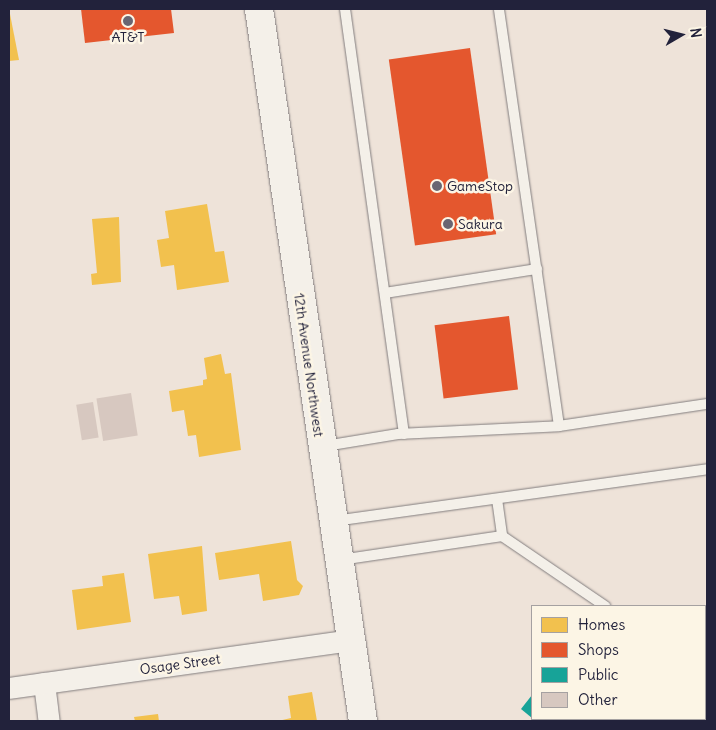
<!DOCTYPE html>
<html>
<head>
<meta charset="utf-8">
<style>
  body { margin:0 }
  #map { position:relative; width:716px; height:730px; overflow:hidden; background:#eee3d9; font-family:Delius,sans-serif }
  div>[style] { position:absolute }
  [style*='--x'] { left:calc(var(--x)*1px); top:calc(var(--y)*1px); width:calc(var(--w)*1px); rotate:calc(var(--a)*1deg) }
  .homes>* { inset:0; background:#f2c14e }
  .shops>* { inset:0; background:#e4572e; transform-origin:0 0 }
  .public>* { inset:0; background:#17a398 }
  .building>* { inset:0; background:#d7c8c0; transform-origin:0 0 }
  .roads { filter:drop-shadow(0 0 1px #827d7e) drop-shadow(0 0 1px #827d7e) }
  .service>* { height:10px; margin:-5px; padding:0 5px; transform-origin:5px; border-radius:5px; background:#f4f0e9 }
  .minor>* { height:21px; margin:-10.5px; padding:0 10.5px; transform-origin:10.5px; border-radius:10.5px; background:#f4f0e9 }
  .secondary>* { height:28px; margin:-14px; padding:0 14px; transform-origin:14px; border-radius:14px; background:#f4f0e9 }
  .dots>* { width:14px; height:14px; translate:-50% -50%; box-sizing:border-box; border:2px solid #fcf5e5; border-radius:50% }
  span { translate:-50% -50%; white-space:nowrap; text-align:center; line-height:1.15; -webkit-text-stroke:5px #fcf5e5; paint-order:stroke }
  .poi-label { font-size:14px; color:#22223b }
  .left { translate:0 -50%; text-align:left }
  .street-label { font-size:14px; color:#22223b }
  .frame { position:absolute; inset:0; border:10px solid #22223b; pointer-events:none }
  .legend { position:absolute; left:531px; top:605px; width:175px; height:115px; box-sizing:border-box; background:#fcf5e5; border:1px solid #a5a1a1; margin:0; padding:6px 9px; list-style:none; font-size:15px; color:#22223b }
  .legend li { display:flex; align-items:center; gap:10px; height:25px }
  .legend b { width:25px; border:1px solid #a5a1a1 }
  .north { position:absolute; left:656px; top:10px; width:50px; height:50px; -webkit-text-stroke:4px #fcf5e5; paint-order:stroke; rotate:82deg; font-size:14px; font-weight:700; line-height:20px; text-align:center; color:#22223b }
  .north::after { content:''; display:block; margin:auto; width:18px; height:22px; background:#22223b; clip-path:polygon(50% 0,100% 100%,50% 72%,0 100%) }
</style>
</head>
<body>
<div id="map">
  <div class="homes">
    <i style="clip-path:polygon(9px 9px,19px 60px,9px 61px)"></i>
    <i style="clip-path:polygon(207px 204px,215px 252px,224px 251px,229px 282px,177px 290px,174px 265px,161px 267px,157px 240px,169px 238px,165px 211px)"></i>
    <i style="clip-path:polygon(119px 217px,121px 282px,92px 285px,91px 274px,97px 273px,92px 219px)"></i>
    <i style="clip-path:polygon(221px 354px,225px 374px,231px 373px,241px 450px,199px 457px,196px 435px,188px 436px,184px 410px,172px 412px,169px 391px,203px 385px,203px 380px,207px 379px,204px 358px)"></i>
    <i style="clip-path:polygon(291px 541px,297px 580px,303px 586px,299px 595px,263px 601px,259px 574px,219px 580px,215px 553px)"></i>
    <i style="clip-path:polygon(202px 546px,207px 611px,182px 615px,179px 596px,154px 599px,148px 554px)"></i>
    <i style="clip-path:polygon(124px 573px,131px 622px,77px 630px,72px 590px,103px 586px,102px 576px)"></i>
    <i style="clip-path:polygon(312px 692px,317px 721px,278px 721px,291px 718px,288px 696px)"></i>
    <i style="clip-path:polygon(158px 714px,159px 721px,135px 721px,134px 717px)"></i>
  </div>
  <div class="shops">
    <i style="clip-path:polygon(81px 9px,171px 9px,174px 33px,85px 43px)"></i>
    <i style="left:470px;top:48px;width:188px;height:82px;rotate:82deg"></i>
    <i style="left:509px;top:316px;width:74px;height:75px;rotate:83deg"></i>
  </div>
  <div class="public">
    <i style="clip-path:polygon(706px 676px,707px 721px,534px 719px,705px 719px)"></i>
    <i style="clip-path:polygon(532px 695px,532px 718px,521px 709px)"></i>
  </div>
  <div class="building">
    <i style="left:131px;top:393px;width:43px;height:35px;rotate:81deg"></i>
    <i style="left:93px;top:402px;width:36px;height:17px;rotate:81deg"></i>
  </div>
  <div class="roads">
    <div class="service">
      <i style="--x:345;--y:9;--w:429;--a:82.1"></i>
      <i style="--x:385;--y:293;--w:154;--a:-9"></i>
      <i style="--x:559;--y:426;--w:150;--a:-8.5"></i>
      <i style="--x:325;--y:446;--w:74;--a:-9.3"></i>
      <i style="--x:398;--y:434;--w:161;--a:-2.8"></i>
      <i style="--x:559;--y:426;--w:421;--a:-98.2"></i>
      <i style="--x:497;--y:499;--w:37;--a:82"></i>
      <i style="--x:502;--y:536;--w:125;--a:34.2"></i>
      <i style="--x:334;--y:521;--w:377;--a:-7.9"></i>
      <i style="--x:340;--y:560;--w:164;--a:-8.4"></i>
      <i style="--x:705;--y:616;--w:2;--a:-27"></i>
      <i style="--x:705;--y:646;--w:2;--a:0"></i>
    </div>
    <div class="minor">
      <i style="--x:44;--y:683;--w:38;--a:83"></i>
      <i style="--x:9;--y:688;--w:345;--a:-8"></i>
    </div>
    <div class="secondary">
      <i style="--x:259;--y:9;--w:720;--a:81.69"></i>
    </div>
  </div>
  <div class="dots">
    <i style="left:128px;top:21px;background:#696672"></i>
    <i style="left:437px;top:186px;background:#696672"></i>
    <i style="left:448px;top:224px;background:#696672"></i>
  </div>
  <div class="poi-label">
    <span style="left:128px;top:37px">AT&amp;T</span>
    <span class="left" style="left:447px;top:186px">GameStop</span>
    <span class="left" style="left:458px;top:224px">Sakura</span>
  </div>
  <div class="street-label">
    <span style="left:309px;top:365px;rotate:82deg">12th Avenue Northwest</span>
    <span style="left:180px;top:664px;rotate:-8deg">Osage Street</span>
  </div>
  <div class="frame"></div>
  <ul class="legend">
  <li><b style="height:14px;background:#f2c14e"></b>Homes</li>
  <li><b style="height:14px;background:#e4572e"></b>Shops</li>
  <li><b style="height:14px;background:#17a398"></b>Public</li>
  <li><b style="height:14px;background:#d7c8c0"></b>Other</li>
  </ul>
  <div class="north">N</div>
</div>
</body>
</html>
